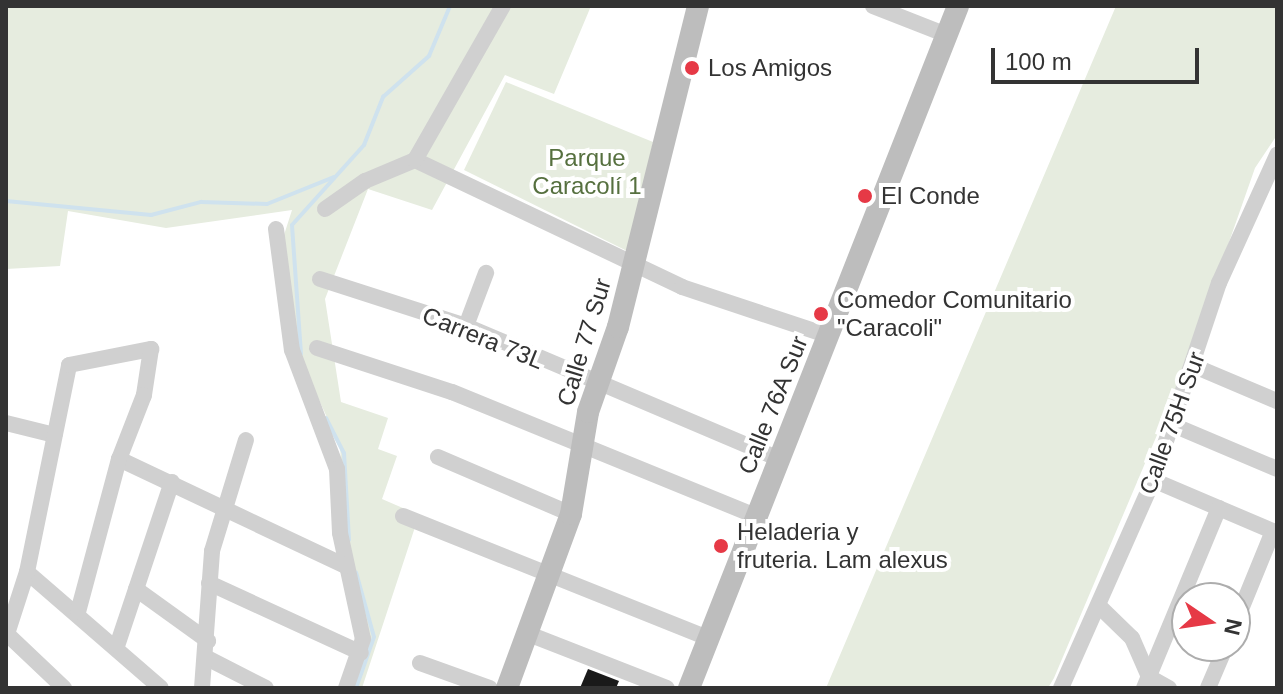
<!DOCTYPE html>
<html>
<head>
<meta charset="utf-8">
<style>
  body { margin:0 }
  #map { position:relative; width:1283px; height:694px; overflow:hidden; background:#fff; font-family:Helvetica,sans-serif }
  div>[style] { position:absolute }
  [style*='--x'] { left:calc(var(--x)*1px); top:calc(var(--y)*1px); width:calc(var(--w)*1px); rotate:calc(var(--a)*1deg) }
  .green>* { inset:0; background:#e6ecdf }
  .stream>* { height:4px; margin:-2px; padding:0 2px; transform-origin:2px; border-radius:2px; background:#cfe2ee }
  .building>* { inset:0; background:#1a1a1a }
  .street>* { height:16px; margin:-8px; padding:0 8px; transform-origin:8px; border-radius:8px; background:#d0d0d0 }
  .secondary>* { height:22px; margin:-11px; padding:0 11px; transform-origin:11px; border-radius:11px; background:#bdbdbd }
  .dots>* { width:22px; height:22px; translate:-50% -50%; box-sizing:border-box; border:4px solid #fff; border-radius:50% }
  span { translate:-50% -50%; white-space:nowrap; text-align:center; line-height:1.15; -webkit-text-stroke:8px #fff; paint-order:stroke }
  .poi-label { font-size:24px; color:#333 }
  .left { translate:0 -50%; text-align:left }
  .park-label { font-size:24px; color:#56703f }
  .street-label { font-size:24px; color:#333 }
  .frame { position:absolute; inset:0; border:8px solid #333; pointer-events:none }
  .north { position:absolute; left:1171px; top:582px; width:80px; height:80px; box-sizing:border-box; background:#fff; border:2px solid #adadad; border-radius:50%; rotate:103deg; font-size:22px; font-weight:700; line-height:32px; text-align:center; color:#333 }
  .north::after { content:''; display:block; margin:auto; width:28px; height:36px; background:#e63946; clip-path:polygon(50% 0,100% 100%,50% 72%,0 100%) }
  .scale { position:absolute; left:991px; top:48px; width:208px; height:36px; box-sizing:border-box; border:4px solid #333; border-top:0; padding-left:10px; font-size:24px; line-height:28px; white-space:nowrap; color:#333; -webkit-text-stroke:6px #fff; paint-order:stroke }
</style>
</head>
<body>
<div id="map">
  <div class="green">
    <i style="clip-path:polygon(6px 6px,591px 6px,554px 94px,505px 75px,432px 210px,368px 189px,325px 299px,341px 402px,388px 418px,378px 449px,397px 456px,382px 499px,419px 515px,362px 688px,350px 688px,364px 656px,347px 555px,340px 446px,299px 356px,284px 235px,292px 210px,166px 228px,68px 211px,60px 266px,6px 269px)"></i>
    <i style="clip-path:polygon(1116px 6px,1277px 6px,1277px 135px,1255px 168px,1182px 376px,1054px 678px,1048px 688px,826px 688px)"></i>
    <i style="clip-path:polygon(506px 82px,653px 142px,629px 252px,464px 170px)"></i>
  </div>
  <div class="stream">
    <i style="--x:6;--y:201;--w:146;--a:5.5"></i>
    <i style="--x:151;--y:215;--w:52;--a:-14.6"></i>
    <i style="--x:201;--y:202;--w:66;--a:1.7"></i>
    <i style="--x:267;--y:204;--w:72;--a:-21.9"></i>
    <i style="--x:301;--y:354;--w:129;--a:-94"></i>
    <i style="--x:292;--y:225;--w:108;--a:-48"></i>
    <i style="--x:364;--y:145;--w:52;--a:-68.4"></i>
    <i style="--x:383;--y:97;--w:62;--a:-41.7"></i>
    <i style="--x:429;--y:56;--w:54;--a:-67.2"></i>
    <i style="--x:326;--y:418;--w:39;--a:63"></i>
    <i style="--x:344;--y:453;--w:87;--a:86.7"></i>
    <i style="--x:356;--y:688;--w:54;--a:-70.6"></i>
    <i style="--x:374;--y:637;--w:67;--a:-105.5"></i>
  </div>
  <div class="building">
    <i style="clip-path:polygon(588px 669px,619px 681px,616px 688px,580px 688px)"></i>
  </div>
  <div class="street">
    <i style="--x:873;--y:6;--w:79;--a:21.4"></i>
    <i style="--x:415;--y:160;--w:296;--a:25.4"></i>
    <i style="--x:682;--y:287;--w:155;--a:18.4"></i>
    <i style="--x:325;--y:209;--w:49;--a:-35"></i>
    <i style="--x:365;--y:181;--w:54;--a:-22.8"></i>
    <i style="--x:415;--y:160;--w:177;--a:-60.3"></i>
    <i style="--x:276;--y:229;--w:122;--a:82.5"></i>
    <i style="--x:292;--y:350;--w:127;--a:69.3"></i>
    <i style="--x:337;--y:469;--w:64;--a:87.3"></i>
    <i style="--x:340;--y:533;--w:108;--a:77.8"></i>
    <i style="--x:363;--y:639;--w:52;--a:109.1"></i>
    <i style="--x:320;--y:279;--w:153;--a:17.8"></i>
    <i style="--x:466;--y:326;--w:338;--a:23"></i>
    <i style="--x:466;--y:326;--w:57;--a:-69.3"></i>
    <i style="--x:317;--y:348;--w:142;--a:18.1"></i>
    <i style="--x:452;--y:392;--w:331;--a:22.2"></i>
    <i style="--x:1194;--y:366;--w:90;--a:22.9"></i>
    <i style="--x:6;--y:423;--w:50;--a:13.8"></i>
    <i style="--x:1173;--y:425;--w:113;--a:22.9"></i>
    <i style="--x:438;--y:457;--w:145;--a:23.2"></i>
    <i style="--x:119;--y:459;--w:250;--a:25.3"></i>
    <i style="--x:1153;--y:480;--w:135;--a:23.1"></i>
    <i style="--x:403;--y:516;--w:328;--a:21.8"></i>
    <i style="--x:27;--y:572;--w:177;--a:40.9"></i>
    <i style="--x:209;--y:583;--w:167;--a:24.7"></i>
    <i style="--x:136;--y:589;--w:89;--a:35.8"></i>
    <i style="--x:1101;--y:608;--w:43;--a:44.1"></i>
    <i style="--x:1132;--y:638;--w:43;--a:66.4"></i>
    <i style="--x:1149;--y:677;--w:23;--a:29"></i>
    <i style="--x:1235;--y:624;--w:100;--a:-67.8"></i>
    <i style="--x:6;--y:633;--w:80;--a:43.5"></i>
    <i style="--x:526;--y:633;--w:151;--a:21.3"></i>
    <i style="--x:6;--y:637;--w:68;--a:-72.1"></i>
    <i style="--x:27;--y:572;--w:211;--a:-78.5"></i>
    <i style="--x:69;--y:365;--w:84;--a:-11"></i>
    <i style="--x:151;--y:349;--w:47;--a:98.7"></i>
    <i style="--x:144;--y:395;--w:69;--a:111.3"></i>
    <i style="--x:119;--y:459;--w:158;--a:105"></i>
    <i style="--x:117;--y:646;--w:173;--a:-71.5"></i>
    <i style="--x:207;--y:658;--w:66;--a:27"></i>
    <i style="--x:420;--y:663;--w:74;--a:19.7"></i>
    <i style="--x:202;--y:688;--w:137;--a:-85.8"></i>
    <i style="--x:212;--y:551;--w:116;--a:-73"></i>
    <i style="--x:1061;--y:688;--w:227;--a:-66.1"></i>
    <i style="--x:1153;--y:480;--w:208;--a:-71.5"></i>
    <i style="--x:1219;--y:283;--w:141;--a:-65.6"></i>
    <i style="--x:1144;--y:688;--w:195;--a:-67.4"></i>
    <i style="--x:1208;--y:688;--w:46;--a:-66.8"></i>
  </div>
  <div class="secondary">
    <i style="--x:507;--y:688;--w:185;--a:-69.8"></i>
    <i style="--x:571;--y:514;--w:103;--a:-80.5"></i>
    <i style="--x:588;--y:412;--w:90;--a:-70.6"></i>
    <i style="--x:618;--y:327;--w:331;--a:-76"></i>
    <i style="--x:689;--y:688;--w:733;--a:-68.47"></i>
  </div>
  <div class="dots">
    <i style="left:692px;top:68px;background:#e63946"></i>
    <i style="left:865px;top:196px;background:#e63946"></i>
    <i style="left:821px;top:314px;background:#e63946"></i>
    <i style="left:721px;top:546px;background:#e63946"></i>
  </div>
  <div class="poi-label">
    <span class="left" style="left:708px;top:68px">Los Amigos</span>
    <span class="left" style="left:881px;top:196px">El Conde</span>
    <span class="left" style="left:837px;top:314px">Comedor Comunitario<br>"Caracoli"</span>
    <span class="left" style="left:737px;top:546px">Heladeria y<br>fruteria. Lam alexus</span>
  </div>
  <div class="park-label">
    <span style="left:587px;top:172px">Parque<br>Caracolí 1</span>
  </div>
  <div class="street-label">
    <span style="left:483px;top:338px;rotate:22deg">Carrera 73L</span>
    <span style="left:584px;top:342px;rotate:-73deg">Calle 77 Sur</span>
    <span style="left:773px;top:405px;rotate:-68deg">Calle 76A Sur</span>
    <span style="left:1172px;top:423px;rotate:-70deg">Calle 75H Sur</span>
  </div>
  <div class="frame"></div>
  <div class="north">N</div>
  <div class="scale">100 m</div>
</div>
</body>
</html>
